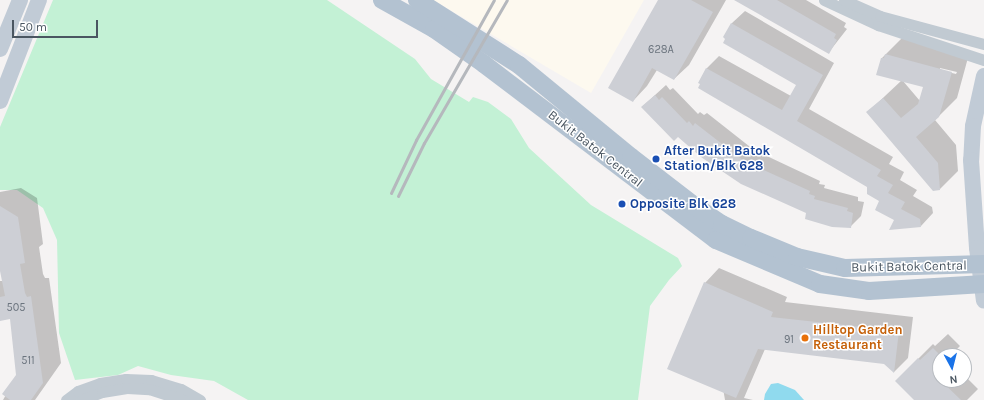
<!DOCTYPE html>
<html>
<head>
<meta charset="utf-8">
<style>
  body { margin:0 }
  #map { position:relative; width:984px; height:400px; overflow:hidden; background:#f5f3f3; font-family:Karla,sans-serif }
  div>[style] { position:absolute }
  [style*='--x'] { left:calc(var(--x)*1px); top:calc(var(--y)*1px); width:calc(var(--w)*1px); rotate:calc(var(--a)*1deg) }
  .commercial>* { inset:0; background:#fdf9ef }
  .green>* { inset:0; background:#c3f1d5 }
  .water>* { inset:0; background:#90daee }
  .shadow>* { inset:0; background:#0003 }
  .building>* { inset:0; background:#cdcfd5 }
  .street>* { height:11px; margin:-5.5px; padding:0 5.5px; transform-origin:5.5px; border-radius:5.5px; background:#c1cad2 }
  .secondary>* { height:16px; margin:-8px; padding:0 8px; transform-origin:8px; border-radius:8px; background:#c1cbd6 }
  .primary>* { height:18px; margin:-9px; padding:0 9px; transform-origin:9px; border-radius:9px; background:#b3c2d1 }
  .rail>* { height:3px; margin:-1.5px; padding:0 1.5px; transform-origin:1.5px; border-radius:1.5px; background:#b5b8bd }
  .dots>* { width:11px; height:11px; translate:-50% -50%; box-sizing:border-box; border:2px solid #fff; border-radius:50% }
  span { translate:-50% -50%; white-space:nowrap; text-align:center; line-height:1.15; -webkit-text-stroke:3px #fff; paint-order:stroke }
  .number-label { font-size:11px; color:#6b747e }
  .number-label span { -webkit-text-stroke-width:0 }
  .street-label { font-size:13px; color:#4a5661 }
  .transit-label { font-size:13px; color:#164399; font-weight:700 }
  .left { translate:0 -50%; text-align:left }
  .food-label { font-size:13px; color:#c56008; font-weight:700 }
  .north { position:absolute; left:932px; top:348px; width:40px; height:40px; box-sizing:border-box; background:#fff; border:1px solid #b7bbc0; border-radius:50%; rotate:173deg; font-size:11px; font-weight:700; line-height:16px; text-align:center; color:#4a5661 }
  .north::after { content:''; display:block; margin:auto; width:14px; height:18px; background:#1a73e8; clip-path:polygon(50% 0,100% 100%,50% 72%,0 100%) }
  .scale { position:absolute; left:12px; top:20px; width:86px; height:18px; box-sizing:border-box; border:2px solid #4a5661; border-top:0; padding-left:5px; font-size:12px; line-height:14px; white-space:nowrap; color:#4a5661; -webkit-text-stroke:3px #fff; paint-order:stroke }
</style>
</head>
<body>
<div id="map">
  <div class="commercial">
    <i style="clip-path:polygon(433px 0,644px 0,591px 93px)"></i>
  </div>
  <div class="green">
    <i style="clip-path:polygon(53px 0,327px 0,415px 59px,431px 79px,469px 102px,473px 97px,488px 102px,511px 119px,529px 148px,591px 205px,678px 258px,682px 266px,669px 280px,650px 306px,638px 400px,248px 400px,214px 381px,171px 375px,138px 366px,118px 375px,75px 380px,59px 333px,57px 240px,43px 208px,17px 190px,0 190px,0 127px)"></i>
  </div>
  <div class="water">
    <i style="clip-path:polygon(778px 383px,795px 390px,804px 400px,764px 400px,765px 394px,771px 384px)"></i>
  </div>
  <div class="shadow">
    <i style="clip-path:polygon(659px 0,726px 0,689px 65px,674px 79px,657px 70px,647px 86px,633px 101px)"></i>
    <i style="clip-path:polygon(736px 0,806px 0,846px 23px,844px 27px,847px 29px,829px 52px)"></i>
    <i style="clip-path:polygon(745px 11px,834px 63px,809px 109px,893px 157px,889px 164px,904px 172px,900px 180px,917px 190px,913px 196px,932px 207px,933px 213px,921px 226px,895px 220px,868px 186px,699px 82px,707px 68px,719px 56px,791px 96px,798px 84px,724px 37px,732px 23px)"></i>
    <i style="clip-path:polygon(evenodd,904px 36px,969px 54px,957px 98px,935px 120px,956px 145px,958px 171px,940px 189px,868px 112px,902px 80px,882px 58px,904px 36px,940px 68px,957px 72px,956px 74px,940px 70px,940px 68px,904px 36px,903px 81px,924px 86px,920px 101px,903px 81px)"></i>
    <i style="clip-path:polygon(666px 85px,670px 90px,673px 88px,698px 114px,700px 112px,704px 115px,707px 113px,754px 150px,820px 181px,819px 184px,825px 185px,824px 188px,858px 197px,858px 201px,864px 202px,861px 216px,851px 226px,808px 213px,642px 107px)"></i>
    <i style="clip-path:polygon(21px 188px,37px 198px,43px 244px,39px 247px,43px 274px,45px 278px,49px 278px,61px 363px,35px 400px,3px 400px,17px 375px,11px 318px,0 320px,0 281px,3px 281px,0 266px,0 192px)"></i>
    <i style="clip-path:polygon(719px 268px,787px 297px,785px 302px,913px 317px,908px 358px,894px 372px,885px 363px,765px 349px,744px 398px,753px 400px,725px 400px,705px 283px)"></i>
    <i style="clip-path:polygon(948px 334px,960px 346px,950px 356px,940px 356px,940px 380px,964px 380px,964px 375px,978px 389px,967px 400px,916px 400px,896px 381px,933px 344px,935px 346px)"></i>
  </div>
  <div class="building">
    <i style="clip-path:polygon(658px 0,691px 0,713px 12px,674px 80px,652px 68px,633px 102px,608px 88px)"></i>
    <i style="clip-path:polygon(734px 0,777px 0,836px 34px,834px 38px,837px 40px,829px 54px)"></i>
    <i style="clip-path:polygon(731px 23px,823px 75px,797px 121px,881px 170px,877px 176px,893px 185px,888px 193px,905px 202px,901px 209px,920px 219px,921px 227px,889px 230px,894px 220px,875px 210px,879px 201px,867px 194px,867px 187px,698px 88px,700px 84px,698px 83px,706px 68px,782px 110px,796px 85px,723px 43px,725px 39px,723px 37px)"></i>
    <i style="clip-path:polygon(885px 54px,952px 72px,939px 117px,916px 137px,938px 163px,940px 190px,933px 191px,866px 112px,883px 98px,901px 118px,918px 104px,923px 87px,876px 75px,881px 58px,884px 58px)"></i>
    <i style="clip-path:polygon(655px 95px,659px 100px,662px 97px,687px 123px,689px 121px,693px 126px,695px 123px,744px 161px,810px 191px,809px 194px,815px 196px,814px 199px,848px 208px,847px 211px,853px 213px,851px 228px,832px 227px,805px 219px,806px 213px,741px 184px,701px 157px,678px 137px,674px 141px,641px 107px)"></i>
    <i style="clip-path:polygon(0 206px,18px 217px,25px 263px,20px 264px,25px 293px,27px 297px,31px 296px,43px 383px,31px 400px,10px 400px,2px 394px,16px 375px,10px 319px,0 321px,0 297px,5px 296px,0 271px)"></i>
    <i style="clip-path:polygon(704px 282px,773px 312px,771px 317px,899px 331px,894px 373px,884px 364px,758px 349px,736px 398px,667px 369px)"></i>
    <i style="clip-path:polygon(933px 348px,940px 355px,940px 368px,934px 374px,961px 400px,914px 400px,895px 381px,918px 358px,920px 360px)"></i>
  </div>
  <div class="street">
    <i style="--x:824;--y:0;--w:60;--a:24.8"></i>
    <i style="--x:878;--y:25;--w:112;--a:18.3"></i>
    <i style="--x:844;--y:0;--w:39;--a:24"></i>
    <i style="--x:880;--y:16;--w:108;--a:15.1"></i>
    <i style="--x:66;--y:400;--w:15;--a:-37"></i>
    <i style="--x:78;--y:391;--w:23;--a:-20"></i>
    <i style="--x:100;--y:383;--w:26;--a:-9"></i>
    <i style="--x:126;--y:379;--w:25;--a:2"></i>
    <i style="--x:151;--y:380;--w:31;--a:17"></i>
    <i style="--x:181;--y:389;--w:22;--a:30"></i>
    <i style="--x:81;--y:400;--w:22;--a:-21"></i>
    <i style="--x:102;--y:392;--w:25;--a:-9"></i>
    <i style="--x:127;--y:388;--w:22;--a:3"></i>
    <i style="--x:149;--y:389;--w:36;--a:18"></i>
  </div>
  <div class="secondary">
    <i style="--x:0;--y:49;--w:53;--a:-67.8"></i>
    <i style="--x:984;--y:76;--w:51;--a:102.4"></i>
    <i style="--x:973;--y:126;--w:34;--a:93"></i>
    <i style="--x:971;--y:160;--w:88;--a:86.1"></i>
    <i style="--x:977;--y:248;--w:53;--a:82.5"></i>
    <i style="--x:0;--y:101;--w:108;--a:-68.9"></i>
  </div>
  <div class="primary">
    <i style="--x:382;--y:0;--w:60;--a:29.1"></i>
    <i style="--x:434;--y:29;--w:61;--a:35"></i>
    <i style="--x:484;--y:64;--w:291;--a:37.2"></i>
    <i style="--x:716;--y:240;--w:113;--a:22.9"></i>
    <i style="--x:820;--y:284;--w:49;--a:8.1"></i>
    <i style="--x:869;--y:291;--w:115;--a:-3.5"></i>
    <i style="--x:417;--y:0;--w:121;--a:32.5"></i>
    <i style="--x:519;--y:65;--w:145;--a:39.4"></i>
    <i style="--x:631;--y:157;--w:77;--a:37.6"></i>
    <i style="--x:692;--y:204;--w:36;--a:34"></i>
    <i style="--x:722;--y:224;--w:32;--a:26"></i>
    <i style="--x:751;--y:238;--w:50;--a:22.4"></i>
    <i style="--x:797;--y:257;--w:49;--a:12.9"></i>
    <i style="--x:845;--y:268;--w:139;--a:-1.6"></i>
  </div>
  <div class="rail">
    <i style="--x:391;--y:193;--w:59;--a:-64.7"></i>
    <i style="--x:416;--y:140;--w:160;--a:-60.9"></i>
    <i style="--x:398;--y:196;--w:59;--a:-63.9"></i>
    <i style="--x:424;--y:143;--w:165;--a:-59.9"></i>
  </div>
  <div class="dots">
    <i style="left:656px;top:159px;background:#1a4fb4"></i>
    <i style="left:622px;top:204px;background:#1a4fb4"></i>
    <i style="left:805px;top:338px;background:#e8710a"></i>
  </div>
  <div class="number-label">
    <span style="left:661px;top:50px">628A</span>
    <span style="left:16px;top:308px">505</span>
    <span style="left:789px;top:340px">91</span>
    <span style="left:28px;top:361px">511</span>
  </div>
  <div class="street-label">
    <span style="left:595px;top:149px;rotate:38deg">Bukit Batok Central</span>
    <span style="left:909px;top:267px;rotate:-1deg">Bukit Batok Central</span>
  </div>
  <div class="transit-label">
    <span class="left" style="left:664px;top:159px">After Bukit Batok<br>Station/Blk 628</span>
    <span class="left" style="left:630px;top:204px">Opposite Blk 628</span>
  </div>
  <div class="food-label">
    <span class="left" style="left:813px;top:338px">Hilltop Garden<br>Restaurant</span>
  </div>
  <div class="north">N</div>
  <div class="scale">50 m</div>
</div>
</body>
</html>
